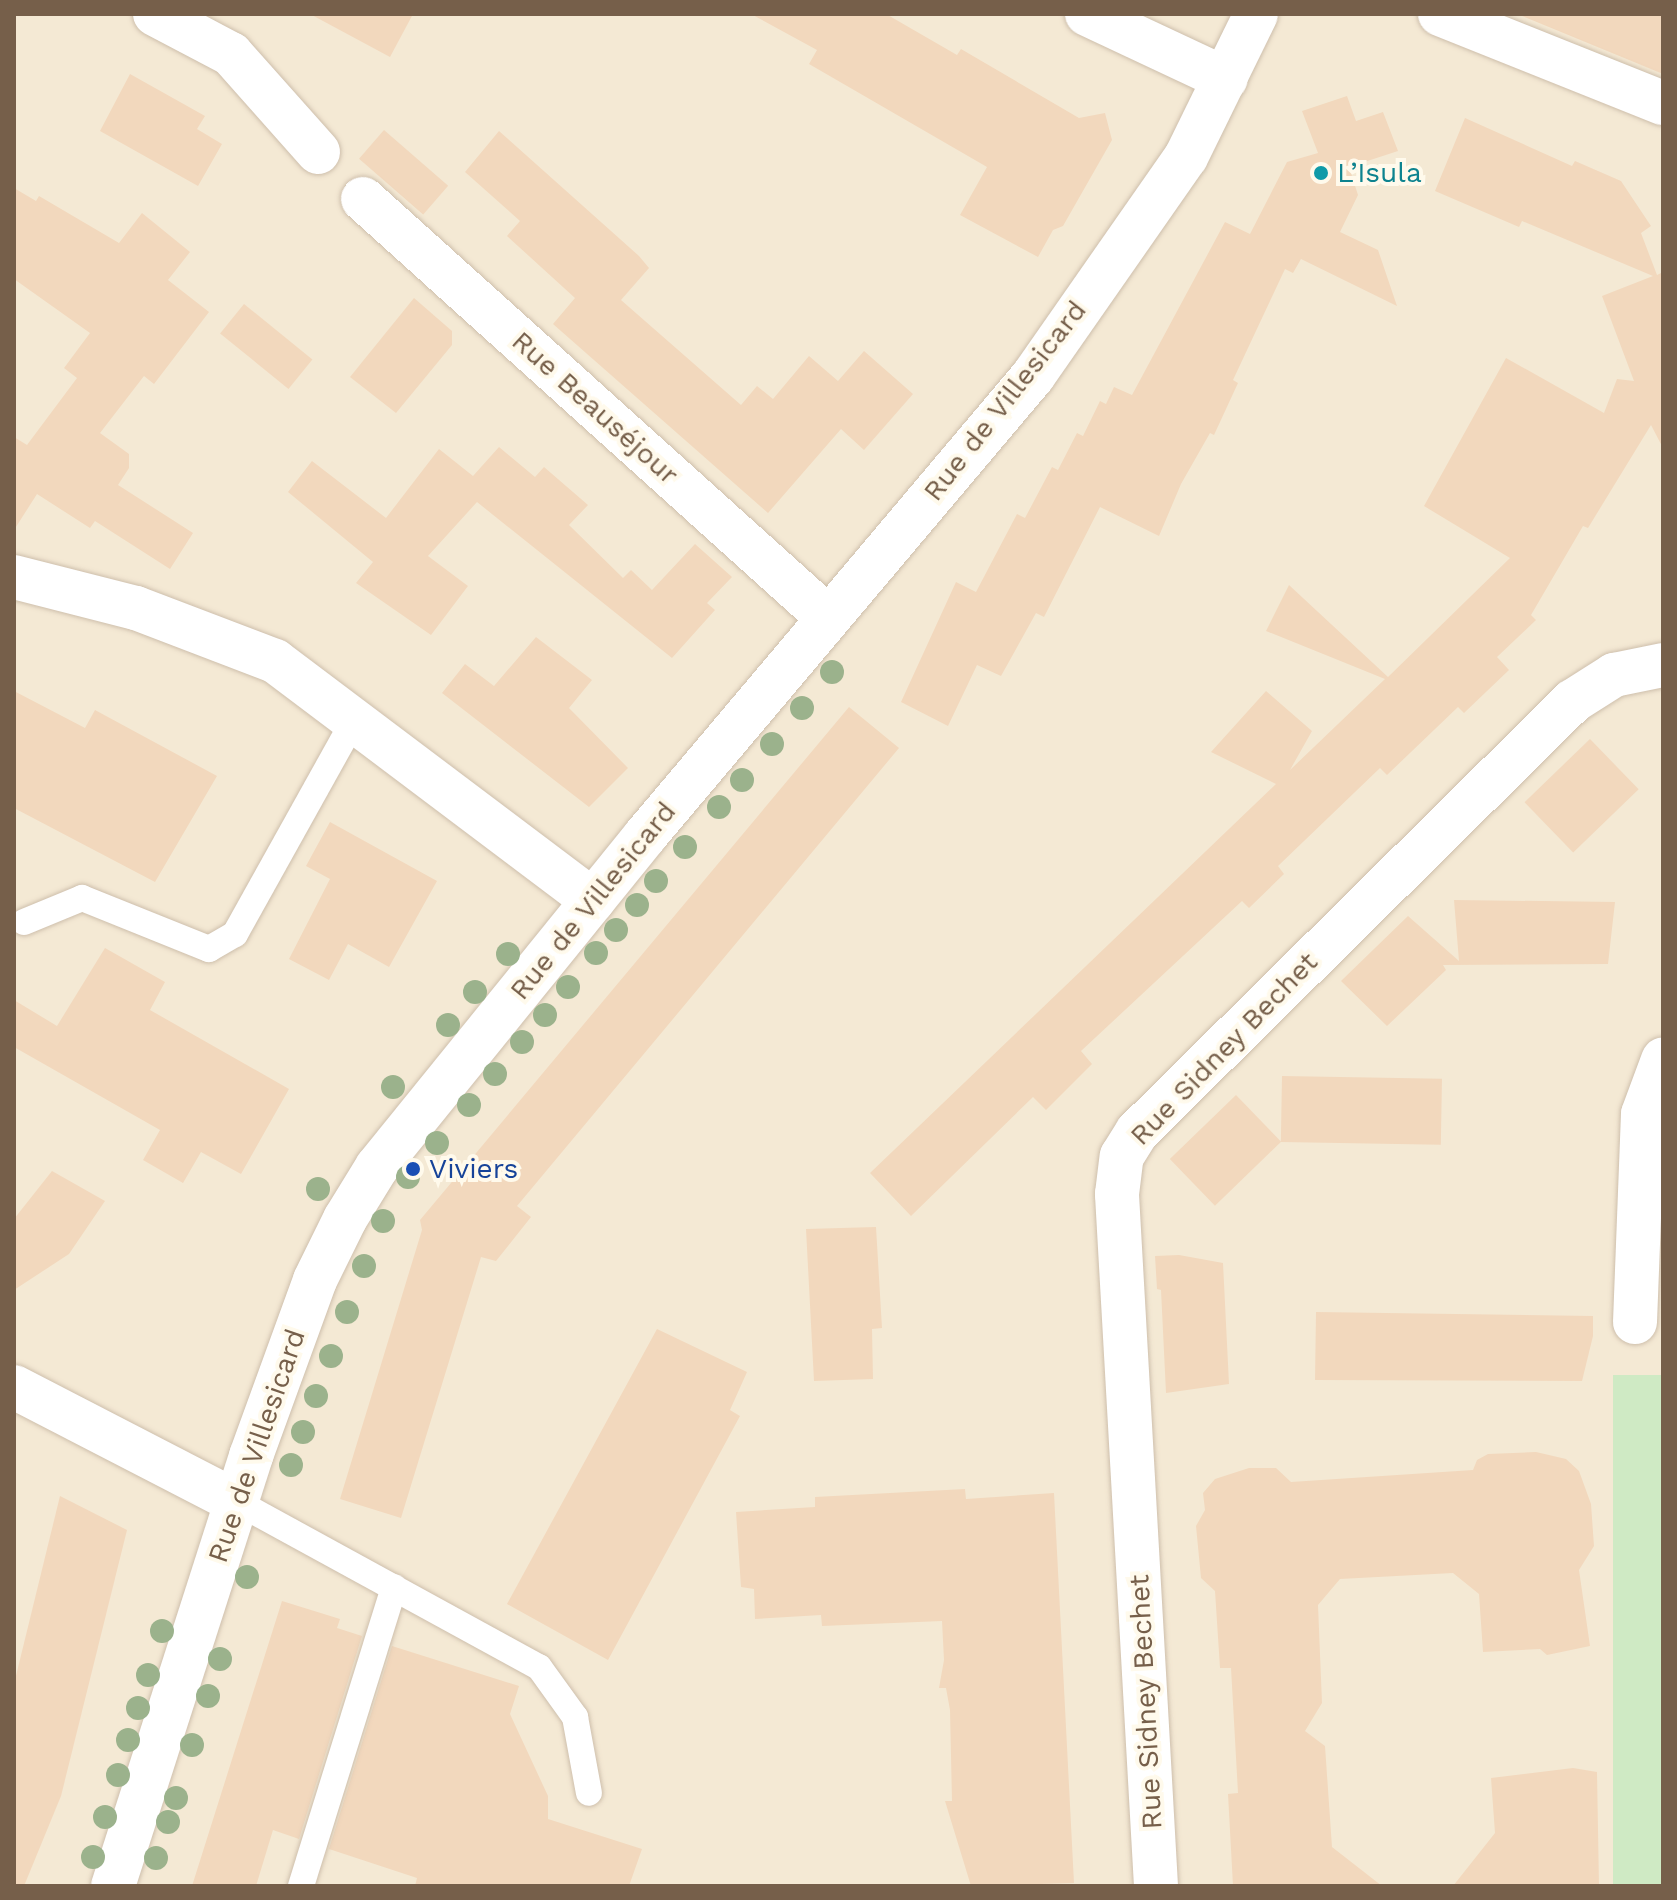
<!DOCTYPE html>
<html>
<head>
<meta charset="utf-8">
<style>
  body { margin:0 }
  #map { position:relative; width:1677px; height:1900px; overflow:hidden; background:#fcf6e6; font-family:"Work Sans",sans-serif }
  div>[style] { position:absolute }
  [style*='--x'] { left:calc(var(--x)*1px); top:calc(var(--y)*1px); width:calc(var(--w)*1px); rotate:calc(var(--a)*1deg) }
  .residential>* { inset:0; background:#f4e9d4; transform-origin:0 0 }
  .green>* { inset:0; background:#cfeac4; transform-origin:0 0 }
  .building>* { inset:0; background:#f2d8bd; transform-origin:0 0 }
  .roads { filter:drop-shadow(0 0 2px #cebfac) drop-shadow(0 0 2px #cebfac) }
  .service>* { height:26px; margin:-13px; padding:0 13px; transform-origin:13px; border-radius:13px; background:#fff }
  .minor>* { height:44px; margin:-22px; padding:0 22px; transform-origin:22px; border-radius:22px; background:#fff }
  .trees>* { width:24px; height:24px; margin:-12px; border-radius:50%; background:#9bb28c }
  .dots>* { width:22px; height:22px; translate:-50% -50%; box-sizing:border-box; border:4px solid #fffaec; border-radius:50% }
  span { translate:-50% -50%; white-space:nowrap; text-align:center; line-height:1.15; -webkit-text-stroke:8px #fffaec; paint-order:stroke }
  .culture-label { font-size:28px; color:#0d838f }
  .left { translate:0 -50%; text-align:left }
  .street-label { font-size:28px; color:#765f4a }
  .transit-label { font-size:28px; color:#164399 }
  .frame { position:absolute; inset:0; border:16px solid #765f4a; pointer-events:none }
</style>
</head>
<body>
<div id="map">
  <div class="residential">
    <i style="left:14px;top:14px;width:1649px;height:1872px"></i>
  </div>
  <div class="green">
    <i style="left:1663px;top:1375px;width:511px;height:50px;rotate:90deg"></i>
  </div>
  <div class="building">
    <i style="clip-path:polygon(310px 14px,413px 14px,390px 57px)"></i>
    <i style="clip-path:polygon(751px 14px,886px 14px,957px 55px,961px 49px,1079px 118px,1105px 113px,1112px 140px,1063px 226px,1053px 230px,1038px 257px,960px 215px,987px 167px,809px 64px,817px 50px)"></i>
    <i style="clip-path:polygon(1663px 14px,1663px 74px,1520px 15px,1520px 14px)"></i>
    <i style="clip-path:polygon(130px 74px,205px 116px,197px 129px,222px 144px,198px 186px,100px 131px)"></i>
    <i style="clip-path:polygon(1347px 96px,1356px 121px,1383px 112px,1398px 151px,1349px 167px,1358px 195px,1340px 232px,1378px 250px,1397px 306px,1301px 259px,1293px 273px,1285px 269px,1233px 380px,1238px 383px,1214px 435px,1210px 433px,1181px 484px,1159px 536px,1100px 507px,1044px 617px,1036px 613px,1001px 676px,977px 665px,948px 726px,901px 702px,956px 582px,976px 592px,1017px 514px,1025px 518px,1052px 467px,1058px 470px,1077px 433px,1083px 436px,1100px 401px,1106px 404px,1114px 387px,1132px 395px,1225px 222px,1250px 234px,1287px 162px,1318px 153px,1302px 111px)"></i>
    <i style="clip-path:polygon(1465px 118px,1572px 166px,1575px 161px,1621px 181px,1651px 226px,1641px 233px,1657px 275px,1663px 272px,1663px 448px,1651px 425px,1588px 528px,1583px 526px,1531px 615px,1536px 620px,1497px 657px,1509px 670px,1464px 713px,1458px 707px,1387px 775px,1380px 768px,1278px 866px,1284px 874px,1249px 908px,1242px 901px,1081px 1051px,1092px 1064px,1046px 1110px,1033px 1097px,911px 1216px,870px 1173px,1276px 784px,1211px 752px,1266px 691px,1312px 731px,1290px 770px,1385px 679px,1266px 631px,1289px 585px,1388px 677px,1510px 558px,1424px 506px,1506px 358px,1604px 413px,1617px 379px,1634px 381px,1602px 296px,1653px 276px,1522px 221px,1519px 227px,1435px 191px)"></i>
    <i style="left:384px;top:130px;width:85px;height:38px;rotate:41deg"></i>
    <i style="clip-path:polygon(499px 131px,639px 256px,649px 268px,621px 300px,741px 405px,757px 386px,773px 399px,809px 356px,838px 381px,864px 351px,913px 394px,864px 450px,841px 429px,768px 513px,553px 324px,575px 298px,507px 236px,520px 221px,465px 172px)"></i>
    <i style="clip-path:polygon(14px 188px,36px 201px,39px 196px,119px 243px,142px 213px,190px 252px,168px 280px,209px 312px,154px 384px,144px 376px,100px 433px,129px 454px,129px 468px,118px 485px,193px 533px,170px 569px,95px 521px,90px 528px,37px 494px,14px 530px,14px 437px,27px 445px,77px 378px,64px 368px,90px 333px,14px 279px)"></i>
    <i style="clip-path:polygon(414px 298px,452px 331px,452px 345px,396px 413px,350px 377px)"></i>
    <i style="left:244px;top:304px;width:88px;height:38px;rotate:39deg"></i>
    <i style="clip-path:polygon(499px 447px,535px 477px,544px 467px,588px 505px,569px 525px,623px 578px,631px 570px,652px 590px,695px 544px,732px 577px,707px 603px,715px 610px,672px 658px,477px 502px,428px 556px,468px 586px,431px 635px,356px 583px,373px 562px,288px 492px,312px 461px,386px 518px,439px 449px,473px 476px)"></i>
    <i style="clip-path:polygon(536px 637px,592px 680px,569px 708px,628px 768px,589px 807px,442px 693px,465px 664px,494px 686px)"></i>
    <i style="clip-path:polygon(14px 691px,85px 728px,95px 710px,217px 776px,155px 882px,14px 808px)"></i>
    <i style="clip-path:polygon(849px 707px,899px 748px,517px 1206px,531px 1217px,496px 1261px,481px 1257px,401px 1518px,340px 1499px,422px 1230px,420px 1220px)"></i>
    <i style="left:1590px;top:739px;width:70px;height:91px;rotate:46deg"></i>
    <i style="clip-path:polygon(330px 822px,437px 881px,389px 967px,348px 944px,329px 980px,289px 959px,330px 879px,306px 866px)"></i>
    <i style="clip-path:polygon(1454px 900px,1615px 902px,1608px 964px,1443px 965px,1446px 970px,1387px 1026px,1341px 981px,1408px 916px,1459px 961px)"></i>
    <i style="clip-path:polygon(105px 948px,165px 982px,150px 1010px,289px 1089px,241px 1174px,201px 1152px,183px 1183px,143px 1160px,160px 1130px,14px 1047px,14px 1000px,57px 1026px)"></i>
    <i style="left:1282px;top:1076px;width:160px;height:66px;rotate:1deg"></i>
    <i style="left:1236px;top:1095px;width:65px;height:92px;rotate:46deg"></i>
    <i style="clip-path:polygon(52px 1171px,105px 1201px,69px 1254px,14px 1290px,14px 1219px)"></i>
    <i style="clip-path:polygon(876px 1227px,882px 1328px,872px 1329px,873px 1379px,814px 1381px,806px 1229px)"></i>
    <i style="clip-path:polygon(1179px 1255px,1223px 1263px,1229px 1384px,1166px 1393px,1161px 1290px,1157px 1289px,1155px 1256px)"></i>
    <i style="clip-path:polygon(1316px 1312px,1593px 1316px,1593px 1336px,1582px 1381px,1315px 1380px)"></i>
    <i style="clip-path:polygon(657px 1329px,747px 1372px,730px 1410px,740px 1416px,608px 1660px,507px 1604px)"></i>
    <i style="clip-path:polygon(1536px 1452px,1566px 1459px,1579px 1471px,1591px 1504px,1594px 1546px,1579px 1570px,1590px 1646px,1547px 1655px,1540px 1649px,1483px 1652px,1479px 1594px,1453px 1573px,1340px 1579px,1318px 1605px,1322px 1703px,1305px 1731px,1325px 1746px,1332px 1847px,1382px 1886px,1233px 1886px,1228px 1794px,1238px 1793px,1231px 1668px,1220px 1668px,1215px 1591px,1201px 1578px,1196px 1526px,1205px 1510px,1203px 1493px,1215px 1479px,1249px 1468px,1276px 1468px,1291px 1482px,1473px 1470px,1477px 1460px,1488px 1454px)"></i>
    <i style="clip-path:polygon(965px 1489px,966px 1499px,1054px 1493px,1074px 1883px,971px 1886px,945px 1801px,952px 1801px,950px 1710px,946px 1688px,939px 1688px,944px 1660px,942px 1621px,822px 1626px,821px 1615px,755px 1619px,754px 1589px,741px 1587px,736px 1512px,815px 1507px,815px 1497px)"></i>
    <i style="clip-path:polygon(60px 1496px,127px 1530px,61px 1796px,24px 1886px,14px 1886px,14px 1684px)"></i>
    <i style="clip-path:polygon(282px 1601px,340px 1619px,337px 1628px,362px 1636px,299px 1839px,273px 1830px,256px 1886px,192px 1886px)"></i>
    <i style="clip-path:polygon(392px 1646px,519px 1686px,510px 1714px,548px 1796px,548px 1819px,642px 1849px,629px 1886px,415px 1886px,417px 1878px,329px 1849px)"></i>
    <i style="clip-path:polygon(1573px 1768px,1597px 1772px,1599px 1886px,1453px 1886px,1495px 1833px,1491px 1778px)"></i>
  </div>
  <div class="roads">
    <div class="service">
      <i style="--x:24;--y:922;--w:63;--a:-22.5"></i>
      <i style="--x:82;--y:898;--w:137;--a:21.9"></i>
      <i style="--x:209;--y:949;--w:30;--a:-30"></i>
      <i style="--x:235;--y:934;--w:247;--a:-60.9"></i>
      <i style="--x:237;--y:1502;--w:344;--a:28.7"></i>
      <i style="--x:539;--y:1667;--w:62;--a:54.2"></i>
      <i style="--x:575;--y:1717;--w:77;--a:79.6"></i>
      <i style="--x:301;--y:1886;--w:313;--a:-72.7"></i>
    </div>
    <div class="minor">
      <i style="--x:155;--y:14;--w:86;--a:27.8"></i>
      <i style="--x:231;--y:54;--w:131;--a:48.4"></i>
      <i style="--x:1087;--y:14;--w:153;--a:25.1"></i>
      <i style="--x:1440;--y:14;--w:240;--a:21.8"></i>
      <i style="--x:363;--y:199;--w:625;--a:42.01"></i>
      <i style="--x:14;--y:577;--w:126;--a:14.3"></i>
      <i style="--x:136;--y:608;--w:149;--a:20.9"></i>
      <i style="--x:275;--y:661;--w:398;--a:37"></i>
      <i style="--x:1635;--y:1322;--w:208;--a:-87.8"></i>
      <i style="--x:1643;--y:1114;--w:58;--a:-69.7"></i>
      <i style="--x:14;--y:1387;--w:251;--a:27.3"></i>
      <i style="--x:113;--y:1886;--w:452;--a:-72.2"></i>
      <i style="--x:251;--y:1456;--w:187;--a:-70"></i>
      <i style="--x:315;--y:1280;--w:68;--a:-63.8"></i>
      <i style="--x:345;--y:1219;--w:61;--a:-58.4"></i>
      <i style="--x:377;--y:1167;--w:426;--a:-51"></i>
      <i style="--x:645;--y:836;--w:602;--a:-49.85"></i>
      <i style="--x:1033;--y:376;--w:267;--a:-55.1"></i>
      <i style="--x:1186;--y:157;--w:159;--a:-63.9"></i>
      <i style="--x:1156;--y:1886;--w:693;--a:-93.23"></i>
      <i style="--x:1117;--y:1194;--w:38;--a:-83"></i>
      <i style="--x:1122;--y:1156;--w:28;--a:-58"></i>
      <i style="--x:1137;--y:1132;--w:613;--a:-44.67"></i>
      <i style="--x:1573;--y:701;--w:49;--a:-32.4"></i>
      <i style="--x:1614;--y:675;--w:50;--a:-11.5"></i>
    </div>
  </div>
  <div class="trees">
    <i style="left:832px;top:672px"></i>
    <i style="left:802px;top:708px"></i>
    <i style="left:772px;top:744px"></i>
    <i style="left:742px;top:780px"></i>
    <i style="left:719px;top:807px"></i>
    <i style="left:685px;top:847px"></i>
    <i style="left:656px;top:881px"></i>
    <i style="left:637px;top:905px"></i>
    <i style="left:616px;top:930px"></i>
    <i style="left:596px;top:953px"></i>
    <i style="left:508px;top:954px"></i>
    <i style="left:568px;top:987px"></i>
    <i style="left:475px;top:992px"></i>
    <i style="left:545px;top:1015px"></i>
    <i style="left:448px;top:1025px"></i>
    <i style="left:522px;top:1042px"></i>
    <i style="left:495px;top:1074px"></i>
    <i style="left:393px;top:1087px"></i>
    <i style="left:469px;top:1105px"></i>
    <i style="left:437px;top:1143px"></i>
    <i style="left:408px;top:1177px"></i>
    <i style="left:318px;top:1189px"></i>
    <i style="left:383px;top:1221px"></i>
    <i style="left:364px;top:1266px"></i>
    <i style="left:347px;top:1312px"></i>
    <i style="left:331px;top:1356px"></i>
    <i style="left:316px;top:1396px"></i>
    <i style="left:303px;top:1432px"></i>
    <i style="left:291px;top:1465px"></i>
    <i style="left:247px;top:1577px"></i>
    <i style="left:162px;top:1631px"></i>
    <i style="left:220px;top:1659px"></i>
    <i style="left:148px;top:1675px"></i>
    <i style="left:208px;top:1696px"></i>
    <i style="left:138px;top:1708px"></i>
    <i style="left:128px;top:1740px"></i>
    <i style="left:192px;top:1745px"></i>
    <i style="left:118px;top:1775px"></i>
    <i style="left:176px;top:1798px"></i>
    <i style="left:105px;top:1817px"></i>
    <i style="left:168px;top:1822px"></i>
    <i style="left:93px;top:1857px"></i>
    <i style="left:156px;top:1858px"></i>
  </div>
  <div class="dots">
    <i style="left:1321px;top:173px;background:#0f9aa8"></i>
    <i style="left:413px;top:1169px;background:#1a4fb4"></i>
  </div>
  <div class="culture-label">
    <span class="left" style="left:1337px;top:173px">L’Isula</span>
  </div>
  <div class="street-label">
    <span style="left:1005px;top:401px;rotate:-52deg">Rue de Villesicard</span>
    <span style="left:595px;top:408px;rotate:42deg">Rue Beauséjour</span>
    <span style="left:593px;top:901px;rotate:-51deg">Rue de Villesicard</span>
    <span style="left:1224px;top:1049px;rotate:-46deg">Rue Sidney Bechet</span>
    <span style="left:257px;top:1446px;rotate:-71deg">Rue de Villesicard</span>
    <span style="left:1146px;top:1702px;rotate:-93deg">Rue Sidney Bechet</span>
  </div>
  <div class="transit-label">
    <span class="left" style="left:429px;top:1169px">Viviers</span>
  </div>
  <div class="frame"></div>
</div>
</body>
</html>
